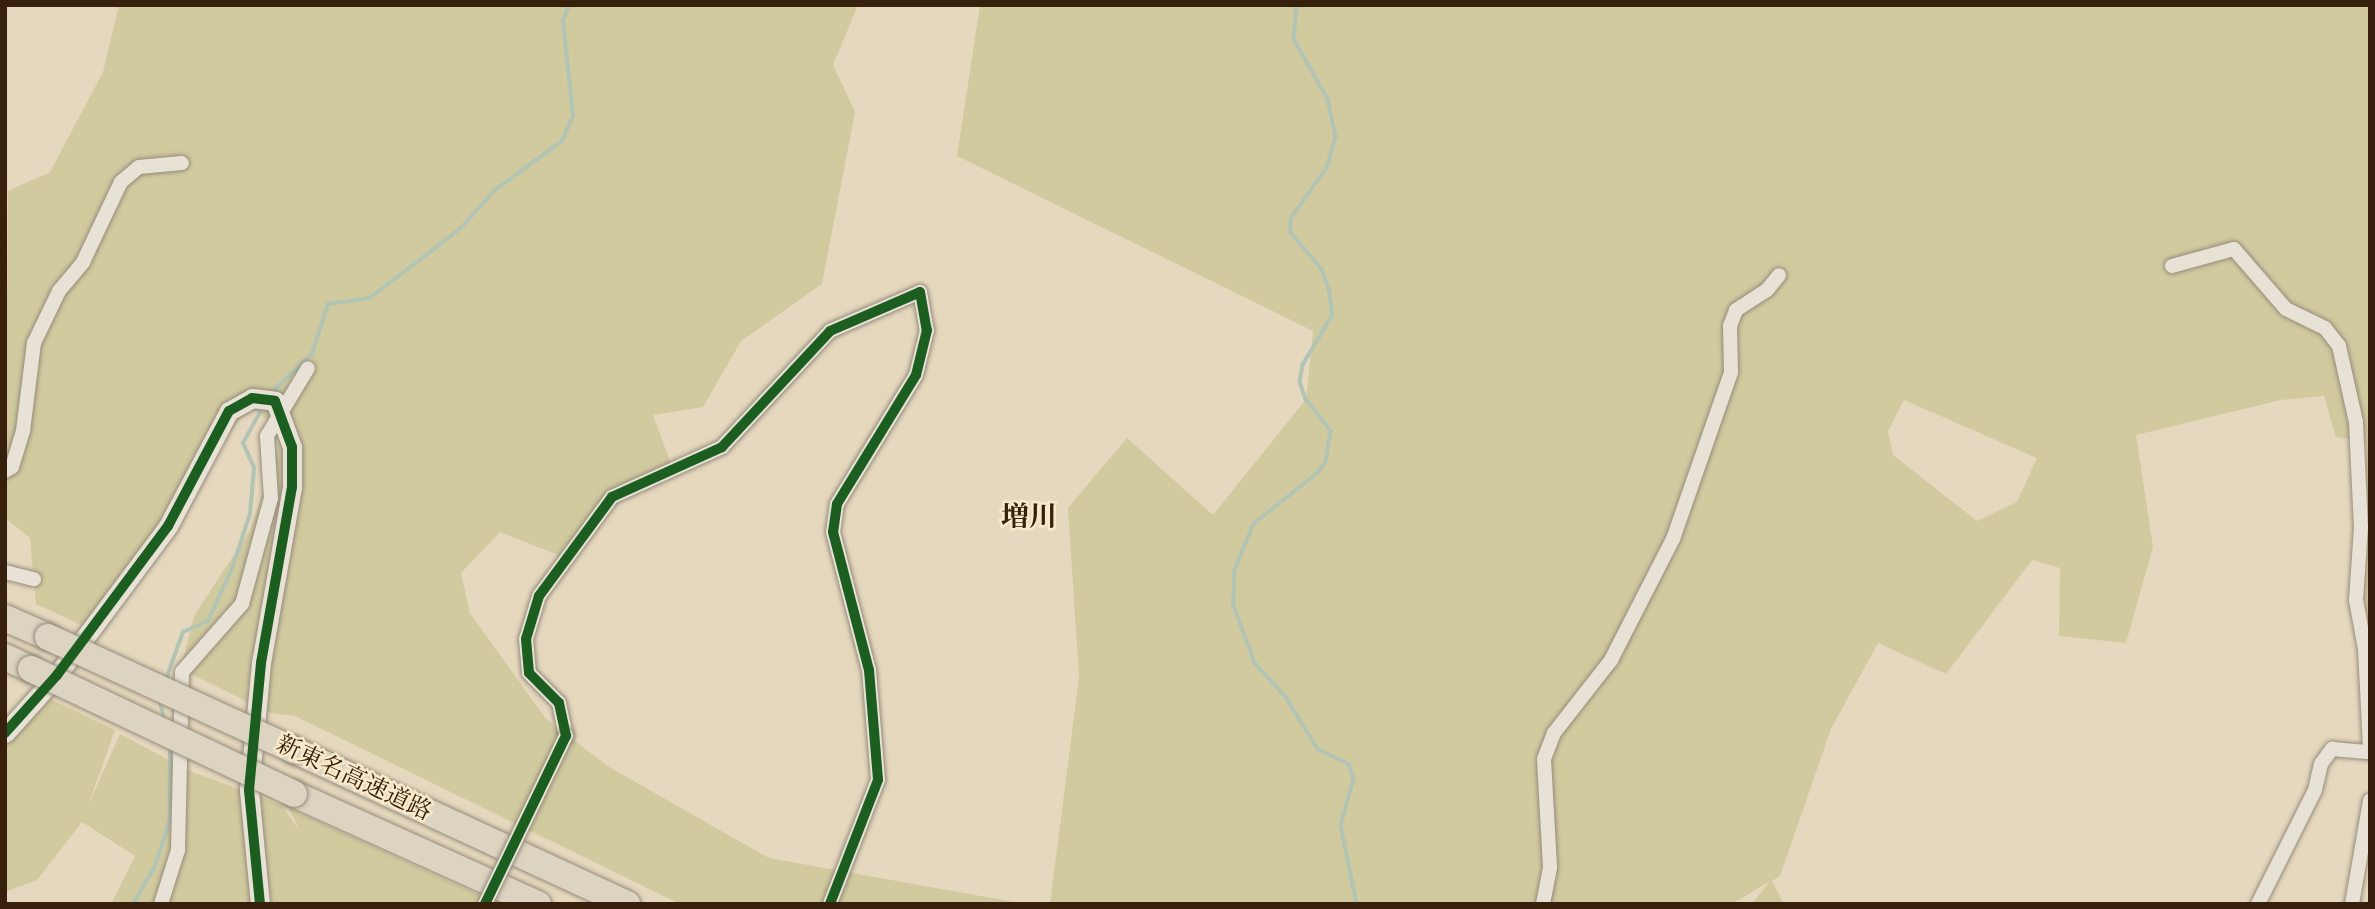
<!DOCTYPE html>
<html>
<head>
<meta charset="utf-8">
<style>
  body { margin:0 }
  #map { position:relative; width:2375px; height:909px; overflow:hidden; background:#e5d8be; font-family:Alegreya,"Noto Serif JP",serif }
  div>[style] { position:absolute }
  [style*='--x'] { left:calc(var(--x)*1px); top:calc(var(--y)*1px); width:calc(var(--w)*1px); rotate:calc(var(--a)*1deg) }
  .green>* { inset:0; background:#d1ca9f }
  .stream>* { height:3.5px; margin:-1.75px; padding:0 1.75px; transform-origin:1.75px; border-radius:1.75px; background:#b2c4b4 }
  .roads { filter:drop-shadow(0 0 2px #968c7b) drop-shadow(0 0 2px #968c7b) }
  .street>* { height:14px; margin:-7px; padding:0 7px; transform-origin:7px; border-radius:7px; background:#e8e2d6 }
  .secondary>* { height:19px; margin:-9.5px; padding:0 9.5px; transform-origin:9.5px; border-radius:9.5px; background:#e8e2d6 }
  .highway>* { height:26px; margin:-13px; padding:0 13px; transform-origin:13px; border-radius:13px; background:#dcd3c1 }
  .bridges { filter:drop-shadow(0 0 2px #968c7b) drop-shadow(0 0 2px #968c7b) }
  .street-bridge>* { height:14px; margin:-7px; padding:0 7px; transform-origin:7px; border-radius:7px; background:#e8e2d6 }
  .highway-bridge>* { height:26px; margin:-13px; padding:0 13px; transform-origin:13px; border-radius:13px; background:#dcd3c1 }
  .cycleway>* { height:10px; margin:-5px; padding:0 5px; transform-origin:5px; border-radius:5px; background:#1b5e20 }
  span { translate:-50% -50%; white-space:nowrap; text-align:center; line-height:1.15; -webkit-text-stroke:5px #f8e9cb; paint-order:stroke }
  .street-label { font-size:24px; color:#37200c }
  .quarter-label { font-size:28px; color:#37200c; font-weight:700 }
  .frame { position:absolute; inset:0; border:7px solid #37200c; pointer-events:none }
</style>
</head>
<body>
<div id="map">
  <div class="green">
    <i style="clip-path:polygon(119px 5px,858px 5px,833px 65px,855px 112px,822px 284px,741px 341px,703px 407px,653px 415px,671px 464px,612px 497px,561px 556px,500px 532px,461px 573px,470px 613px,546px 719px,609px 767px,769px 858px,1025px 904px,680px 904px,295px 716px,270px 713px,181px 669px,194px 616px,250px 530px,283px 431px,254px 410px,238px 421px,90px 629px,36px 604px,30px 538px,5px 518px,8px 191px,50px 172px,103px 72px)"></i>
    <i style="clip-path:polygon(evenodd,980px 5px,2370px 5px,2370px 642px,2364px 598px,2366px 442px,2336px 437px,2324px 396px,2281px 400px,2136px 435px,2153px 547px,2126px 643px,2059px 636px,2060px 568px,2032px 560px,1946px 674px,1878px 643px,1831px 729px,1780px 876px,1772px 881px,1784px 904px,1752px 904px,1769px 882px,1732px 904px,1050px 904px,1079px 677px,1068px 508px,1127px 438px,1213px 515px,1306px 399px,1313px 331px,957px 156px,980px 5px,1904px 400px,2037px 458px,2017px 502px,1977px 521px,1893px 455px,1888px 431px,1904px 400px)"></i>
    <i style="clip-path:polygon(44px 696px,115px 730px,88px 806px,120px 734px,190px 771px,282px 805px,300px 832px,289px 808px,499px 904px,111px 904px,135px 856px,82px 822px,37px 880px,5px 892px,5px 713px,18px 718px)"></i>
  </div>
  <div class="stream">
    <i style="--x:1297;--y:5;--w:34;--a:95"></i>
    <i style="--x:1294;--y:39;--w:69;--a:60.5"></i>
    <i style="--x:1328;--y:99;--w:39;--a:78"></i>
    <i style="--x:1336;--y:137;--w:32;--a:106"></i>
    <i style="--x:1327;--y:168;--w:62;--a:125.2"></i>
    <i style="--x:1291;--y:219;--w:14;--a:90"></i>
    <i style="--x:1291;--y:233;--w:48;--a:49.3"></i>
    <i style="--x:1322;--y:269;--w:24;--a:71"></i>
    <i style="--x:1330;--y:292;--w:23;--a:83"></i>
    <i style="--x:1333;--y:315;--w:58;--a:121"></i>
    <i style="--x:1303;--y:365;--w:17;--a:100"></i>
    <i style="--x:1300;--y:382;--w:18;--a:71"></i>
    <i style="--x:1306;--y:399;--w:41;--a:52"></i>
    <i style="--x:1331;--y:431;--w:31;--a:99"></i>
    <i style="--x:1326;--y:462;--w:14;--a:126"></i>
    <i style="--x:1318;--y:473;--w:82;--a:141.4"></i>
    <i style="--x:1254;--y:524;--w:50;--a:112.4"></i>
    <i style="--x:1235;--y:570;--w:36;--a:92"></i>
    <i style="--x:1234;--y:606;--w:61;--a:69.8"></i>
    <i style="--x:1255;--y:663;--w:46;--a:47.6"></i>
    <i style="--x:1286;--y:697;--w:61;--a:58.4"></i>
    <i style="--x:1318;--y:749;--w:34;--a:26"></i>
    <i style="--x:1349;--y:764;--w:16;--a:72"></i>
    <i style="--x:1354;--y:779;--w:49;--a:105.5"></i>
    <i style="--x:1341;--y:826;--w:80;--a:78.4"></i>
    <i style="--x:270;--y:394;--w:58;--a:-43.6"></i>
    <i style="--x:312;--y:354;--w:52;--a:-72.3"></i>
    <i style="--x:328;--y:304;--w:42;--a:-8.1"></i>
    <i style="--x:370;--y:298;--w:113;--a:-37.5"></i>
    <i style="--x:460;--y:229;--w:51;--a:-48.2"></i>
    <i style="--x:494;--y:191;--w:84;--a:-36.3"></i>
    <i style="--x:562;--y:141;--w:27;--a:-66"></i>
    <i style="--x:573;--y:116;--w:96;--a:-96"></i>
    <i style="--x:563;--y:21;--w:17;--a:-69"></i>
    <i style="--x:166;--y:679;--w:50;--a:-70.1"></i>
    <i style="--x:183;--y:632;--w:27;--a:-24"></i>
    <i style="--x:208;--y:621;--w:57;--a:-65.2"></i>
    <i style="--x:232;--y:569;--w:58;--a:-71.9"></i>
    <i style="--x:250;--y:514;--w:46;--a:-85"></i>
    <i style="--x:254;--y:468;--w:27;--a:-114"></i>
    <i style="--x:243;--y:443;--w:41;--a:-60.9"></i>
    <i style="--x:160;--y:700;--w:21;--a:76"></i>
    <i style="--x:133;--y:904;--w:44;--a:-59.9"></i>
    <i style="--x:155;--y:866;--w:48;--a:-71.9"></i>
    <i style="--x:170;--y:820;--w:72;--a:-90"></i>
  </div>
  <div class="roads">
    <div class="street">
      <i style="--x:2172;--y:266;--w:64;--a:-15.3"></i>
      <i style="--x:2234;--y:249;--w:79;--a:49.1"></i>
      <i style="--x:2286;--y:309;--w:43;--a:26"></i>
      <i style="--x:2325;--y:328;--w:23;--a:52"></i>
      <i style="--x:2339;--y:346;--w:78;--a:77.4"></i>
      <i style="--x:2356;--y:422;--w:105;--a:87.3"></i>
      <i style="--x:2361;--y:527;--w:73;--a:93.9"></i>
      <i style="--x:2356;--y:600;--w:50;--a:79.6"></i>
      <i style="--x:2365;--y:649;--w:99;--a:87.1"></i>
      <i style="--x:5;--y:471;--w:8;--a:-30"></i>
      <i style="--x:12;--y:467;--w:38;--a:-73"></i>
      <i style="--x:23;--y:431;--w:89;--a:-82.9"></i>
      <i style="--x:34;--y:343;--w:58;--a:-64.3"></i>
      <i style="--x:59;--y:291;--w:38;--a:-50"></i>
      <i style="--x:83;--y:262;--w:89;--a:-64.6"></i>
      <i style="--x:121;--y:182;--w:23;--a:-40"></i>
      <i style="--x:139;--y:167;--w:43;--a:-5.3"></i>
      <i style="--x:5;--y:572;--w:30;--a:14"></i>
      <i style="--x:566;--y:736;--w:34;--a:-102"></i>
      <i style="--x:559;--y:703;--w:42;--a:-135"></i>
      <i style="--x:529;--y:673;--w:34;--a:-95"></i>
      <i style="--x:526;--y:639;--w:45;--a:-73.2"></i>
      <i style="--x:539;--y:596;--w:123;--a:-53.6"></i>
      <i style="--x:612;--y:497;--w:121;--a:-24.4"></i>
      <i style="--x:722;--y:447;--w:158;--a:-47"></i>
      <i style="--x:830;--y:331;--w:98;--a:-23.4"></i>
      <i style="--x:920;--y:292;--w:39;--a:80"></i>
      <i style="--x:927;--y:330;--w:46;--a:103.7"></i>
      <i style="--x:916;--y:375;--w:151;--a:121.5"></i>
      <i style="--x:837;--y:504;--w:28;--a:98"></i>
      <i style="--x:833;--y:532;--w:143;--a:75.4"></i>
      <i style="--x:869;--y:670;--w:110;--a:85.3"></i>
      <i style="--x:878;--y:780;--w:133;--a:111.2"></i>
      <i style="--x:161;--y:904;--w:57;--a:-72.5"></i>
      <i style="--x:178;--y:850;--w:178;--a:-88.7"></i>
      <i style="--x:182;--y:672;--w:91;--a:-48.6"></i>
      <i style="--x:242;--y:604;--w:110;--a:-74.7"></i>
      <i style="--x:271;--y:498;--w:62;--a:-93.7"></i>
      <i style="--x:267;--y:436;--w:79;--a:-58.9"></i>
      <i style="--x:1543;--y:904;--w:38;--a:-79"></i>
      <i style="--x:1550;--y:867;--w:108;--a:-93.2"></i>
      <i style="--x:1544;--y:759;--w:28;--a:-69"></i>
      <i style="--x:1554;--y:733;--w:93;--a:-52"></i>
      <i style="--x:1611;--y:660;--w:136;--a:-62.9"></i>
      <i style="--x:1673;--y:539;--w:177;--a:-70.8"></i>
      <i style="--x:1731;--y:372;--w:46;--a:-91.2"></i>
      <i style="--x:1730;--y:326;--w:17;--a:-69"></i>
      <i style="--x:1736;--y:310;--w:37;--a:-33"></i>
      <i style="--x:1767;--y:290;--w:19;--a:-51"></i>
      <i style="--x:2258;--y:904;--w:127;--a:-63.4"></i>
      <i style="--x:2315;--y:790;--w:27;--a:-77"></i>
      <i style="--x:2321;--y:764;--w:19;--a:-54"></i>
      <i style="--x:2332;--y:749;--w:38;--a:5"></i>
      <i style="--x:2352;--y:904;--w:105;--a:-80.1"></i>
    </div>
    <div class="secondary">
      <i style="--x:5;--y:733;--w:78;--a:-48.1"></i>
      <i style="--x:57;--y:675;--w:186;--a:-53.3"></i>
      <i style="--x:168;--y:526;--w:130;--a:-62.1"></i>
      <i style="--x:229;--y:411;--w:26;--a:-29"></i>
      <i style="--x:252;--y:398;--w:23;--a:7"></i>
      <i style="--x:275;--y:401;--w:49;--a:69.7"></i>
      <i style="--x:292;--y:447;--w:40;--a:90"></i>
      <i style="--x:292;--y:487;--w:179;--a:100"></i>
      <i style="--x:261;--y:663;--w:128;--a:95.4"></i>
      <i style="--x:249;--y:790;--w:115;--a:84.5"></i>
    </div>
    <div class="highway">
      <i style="--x:5;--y:618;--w:47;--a:23.8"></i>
      <i style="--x:5;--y:657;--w:29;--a:25"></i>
      <i style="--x:294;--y:750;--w:367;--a:24.8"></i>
      <i style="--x:294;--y:794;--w:268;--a:24.3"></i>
    </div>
  </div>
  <div class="bridges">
    <div class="street-bridge">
      <i style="--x:485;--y:904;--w:187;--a:-64.3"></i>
    </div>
    <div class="highway-bridge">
      <i style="--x:48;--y:637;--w:271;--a:24.7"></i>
      <i style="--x:31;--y:669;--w:291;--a:25.4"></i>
    </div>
  </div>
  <div class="cycleway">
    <i style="--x:5;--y:733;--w:78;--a:-48.1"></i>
    <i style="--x:57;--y:675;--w:186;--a:-53.3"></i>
    <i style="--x:168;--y:526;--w:130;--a:-62.1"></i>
    <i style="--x:229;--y:411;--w:26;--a:-29"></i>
    <i style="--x:252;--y:398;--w:23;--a:7"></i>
    <i style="--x:275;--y:401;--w:49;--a:69.7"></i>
    <i style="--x:292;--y:447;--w:40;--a:90"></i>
    <i style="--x:292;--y:487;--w:179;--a:100"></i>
    <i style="--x:261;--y:663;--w:128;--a:95.4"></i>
    <i style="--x:249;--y:790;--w:115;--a:84.5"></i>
    <i style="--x:485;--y:904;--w:187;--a:-64.3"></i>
    <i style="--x:566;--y:736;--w:34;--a:-102"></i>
    <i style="--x:559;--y:703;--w:42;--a:-135"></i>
    <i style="--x:529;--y:673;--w:34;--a:-95"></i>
    <i style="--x:526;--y:639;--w:45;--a:-73.2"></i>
    <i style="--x:539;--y:596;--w:123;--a:-53.6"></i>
    <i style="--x:612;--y:497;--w:121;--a:-24.4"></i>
    <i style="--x:722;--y:447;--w:158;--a:-47"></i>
    <i style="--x:830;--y:331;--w:98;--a:-23.4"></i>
    <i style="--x:920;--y:292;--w:39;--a:80"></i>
    <i style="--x:927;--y:330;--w:46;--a:103.7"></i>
    <i style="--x:916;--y:375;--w:151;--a:121.5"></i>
    <i style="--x:837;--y:504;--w:28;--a:98"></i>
    <i style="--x:833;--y:532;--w:143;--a:75.4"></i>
    <i style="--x:869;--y:670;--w:110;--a:85.3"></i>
    <i style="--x:878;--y:780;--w:133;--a:111.2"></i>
  </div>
  <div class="street-label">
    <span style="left:354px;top:778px;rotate:25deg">新東名高速道路</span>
  </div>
  <div class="quarter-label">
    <span style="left:1029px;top:517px">増川</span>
  </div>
  <div class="frame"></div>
</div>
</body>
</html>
